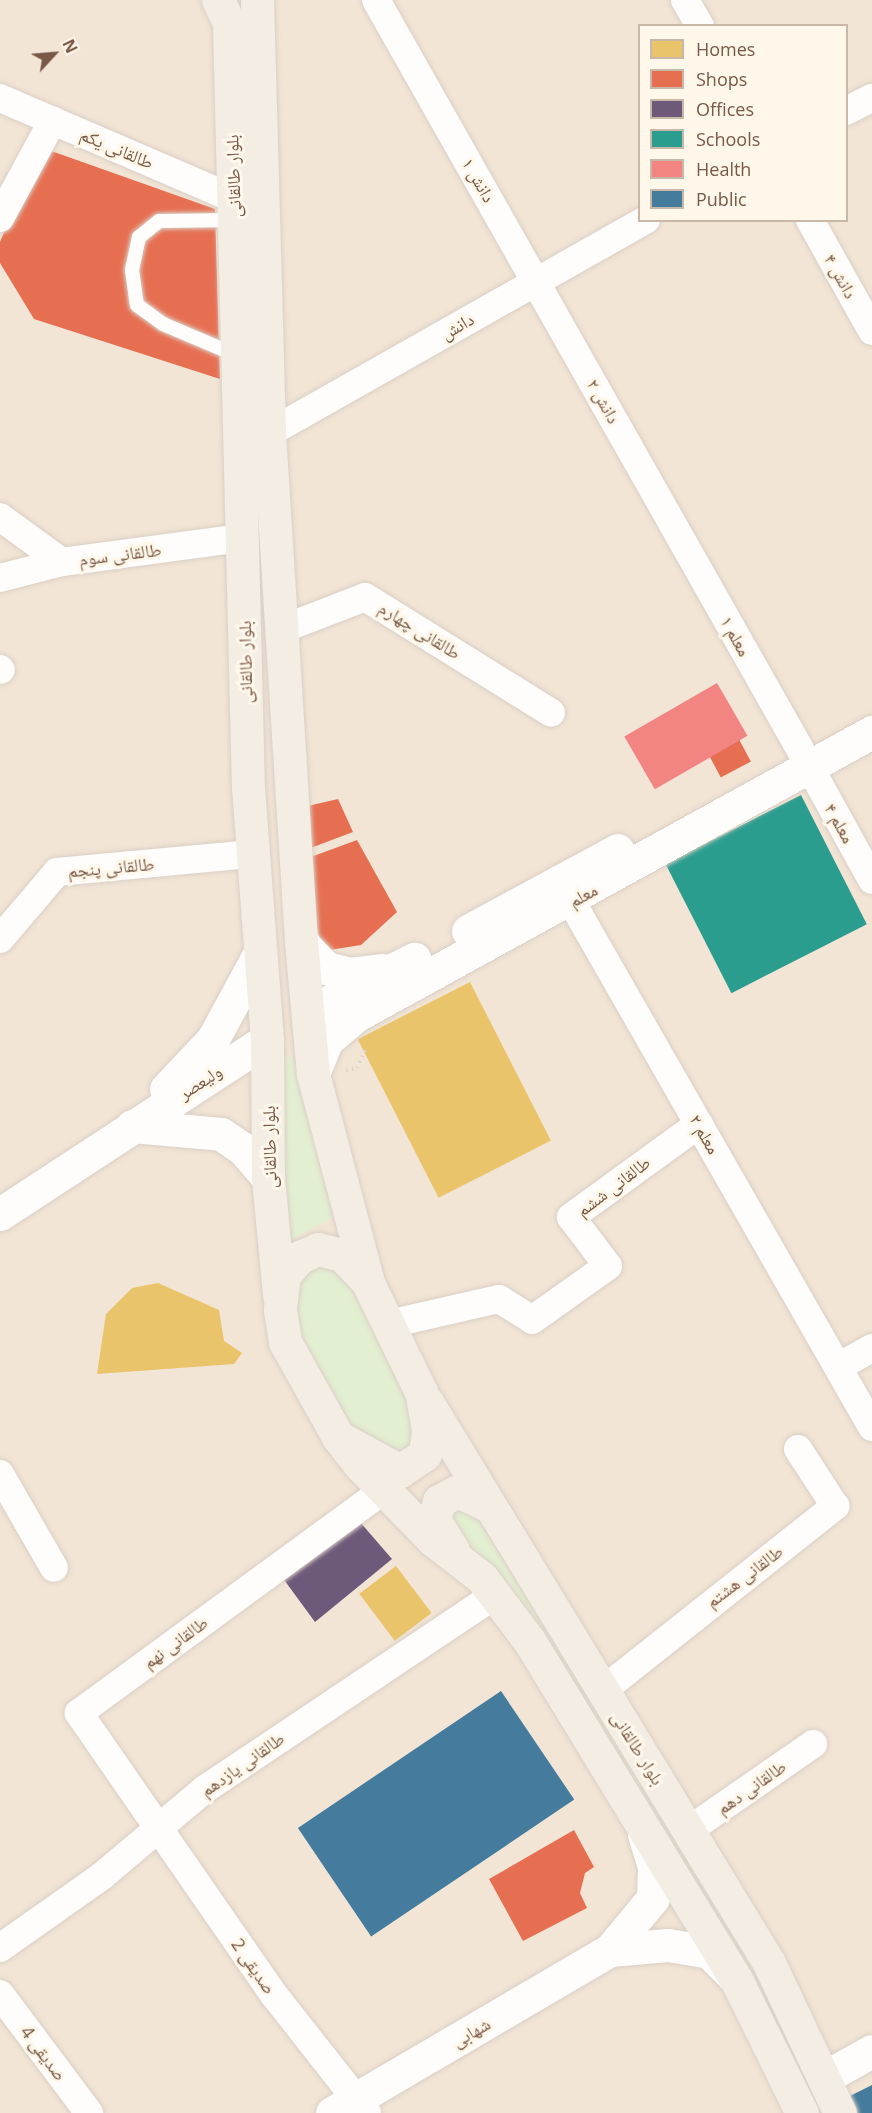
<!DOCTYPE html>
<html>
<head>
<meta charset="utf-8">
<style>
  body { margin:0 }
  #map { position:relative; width:872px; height:2113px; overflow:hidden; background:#f8f2e8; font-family:"Open Sans","Noto Naskh Arabic",sans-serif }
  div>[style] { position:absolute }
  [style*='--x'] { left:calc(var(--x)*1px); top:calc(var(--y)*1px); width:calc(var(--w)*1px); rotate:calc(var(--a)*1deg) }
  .residential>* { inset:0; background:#f2e5d5 }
  .green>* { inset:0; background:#e3efd1 }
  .homes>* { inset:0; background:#e9c46a; transform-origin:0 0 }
  .shops>* { inset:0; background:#e76f51; transform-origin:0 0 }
  .offices>* { inset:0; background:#6d597a }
  .schools>* { inset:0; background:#2a9d8f; transform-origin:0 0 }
  .health>* { inset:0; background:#f28482; transform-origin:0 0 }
  .public>* { inset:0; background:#457b9d; transform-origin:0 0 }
  .path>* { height:4px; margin-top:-2px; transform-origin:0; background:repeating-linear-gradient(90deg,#dbd2cb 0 1.5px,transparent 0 6px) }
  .roads { filter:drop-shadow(0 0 2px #dacfc6) drop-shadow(0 0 2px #dacfc6) }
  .service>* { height:14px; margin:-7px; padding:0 7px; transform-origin:7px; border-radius:7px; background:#fefdfc }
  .minor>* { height:28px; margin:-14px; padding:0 14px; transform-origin:14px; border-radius:14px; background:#fefdfc }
  .tertiary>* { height:33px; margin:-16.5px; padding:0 16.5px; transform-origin:16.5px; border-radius:16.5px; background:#fefdfc }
  .secondary>* { height:33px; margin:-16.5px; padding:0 16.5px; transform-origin:16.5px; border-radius:16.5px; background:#fefdfc }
  .primary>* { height:33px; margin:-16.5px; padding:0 16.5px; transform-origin:16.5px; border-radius:16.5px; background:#f3ede4 }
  span { translate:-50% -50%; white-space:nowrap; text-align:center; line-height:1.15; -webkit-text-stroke:6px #fff7ea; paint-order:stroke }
  .street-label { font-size:18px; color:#795846 }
  .legend { position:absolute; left:638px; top:24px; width:210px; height:198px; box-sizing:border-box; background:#fff7ea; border:2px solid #c9b7a8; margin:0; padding:8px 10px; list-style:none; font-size:18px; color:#795846 }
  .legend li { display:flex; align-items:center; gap:12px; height:30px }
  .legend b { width:30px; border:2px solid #c9b7a8 }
  .north { position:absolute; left:24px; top:24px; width:60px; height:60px; -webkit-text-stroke:4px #fff7ea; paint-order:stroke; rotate:64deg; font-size:16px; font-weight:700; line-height:24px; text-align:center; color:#795846 }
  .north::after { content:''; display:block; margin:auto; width:21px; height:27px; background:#795846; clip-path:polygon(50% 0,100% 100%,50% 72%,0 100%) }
</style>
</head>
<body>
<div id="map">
  <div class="residential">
    <i style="clip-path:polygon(evenodd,0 0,872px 0,872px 2113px,0 2113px,0 0,640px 26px,846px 26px,846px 220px,640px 220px,640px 26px)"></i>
  </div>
  <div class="green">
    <i style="clip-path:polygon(290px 1055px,299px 1066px,334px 1217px,285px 1244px,282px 1059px)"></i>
    <i style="clip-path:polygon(318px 1259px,341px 1267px,412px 1398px,415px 1443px,396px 1459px,348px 1433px,301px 1346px,291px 1304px,300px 1274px)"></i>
    <i style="clip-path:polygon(462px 1502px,481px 1512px,719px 1887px,834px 2113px,809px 2113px,464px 1555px,445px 1511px)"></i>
  </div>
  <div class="homes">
    <i style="left:470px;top:982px;width:178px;height:126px;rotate:63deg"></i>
    <i style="clip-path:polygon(158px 1283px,219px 1310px,224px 1341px,242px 1353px,234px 1364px,97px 1374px,106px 1314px,132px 1288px)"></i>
    <i style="left:396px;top:1566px;width:59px;height:46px;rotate:53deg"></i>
  </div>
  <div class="shops">
    <i style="clip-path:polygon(40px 147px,215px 209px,220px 379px,34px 319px,0 263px,0 242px)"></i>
    <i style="left:733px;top:728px;width:38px;height:34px;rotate:62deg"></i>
    <i style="clip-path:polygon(338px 799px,353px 832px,300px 852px,295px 809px)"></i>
    <i style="clip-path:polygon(357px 840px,397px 912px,361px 945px,323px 951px,300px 861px)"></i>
    <i style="clip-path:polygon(574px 1830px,594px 1867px,585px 1873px,580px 1893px,587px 1908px,523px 1941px,489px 1879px)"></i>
  </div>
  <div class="offices">
    <i style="clip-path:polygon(360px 1522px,392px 1559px,315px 1622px,282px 1577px)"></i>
  </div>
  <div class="schools">
    <i style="left:801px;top:795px;width:145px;height:152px;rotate:63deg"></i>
  </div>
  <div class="health">
    <i style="left:717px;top:683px;width:61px;height:107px;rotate:60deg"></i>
  </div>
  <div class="public">
    <i style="left:501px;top:1691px;width:131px;height:245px;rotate:56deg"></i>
    <i style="clip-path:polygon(872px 2085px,872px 2113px,856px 2113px,850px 2096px)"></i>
  </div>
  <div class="path">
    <i style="--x:346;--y:1070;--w:11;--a:-10"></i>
    <i style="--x:357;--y:1068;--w:23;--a:-65"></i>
  </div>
  <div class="roads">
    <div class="service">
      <i style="--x:235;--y:220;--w:76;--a:179.2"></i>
      <i style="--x:159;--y:221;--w:26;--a:141"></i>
      <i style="--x:139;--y:237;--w:34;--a:102"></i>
      <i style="--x:132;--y:270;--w:35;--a:82"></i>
      <i style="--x:137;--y:305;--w:32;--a:36"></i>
      <i style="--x:163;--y:324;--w:79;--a:23"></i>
    </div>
    <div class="minor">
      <i style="--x:376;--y:0;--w:863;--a:60.49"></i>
      <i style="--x:685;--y:0;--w:30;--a:60"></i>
      <i style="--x:0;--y:98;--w:255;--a:23.3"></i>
      <i style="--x:846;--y:111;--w:29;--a:-27"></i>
      <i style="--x:0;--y:218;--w:111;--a:-61.6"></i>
      <i style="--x:810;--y:220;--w:127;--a:60.8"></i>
      <i style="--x:269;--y:433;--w:433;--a:-29.5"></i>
      <i style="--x:0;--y:517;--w:77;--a:36"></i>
      <i style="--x:0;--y:578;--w:64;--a:-14.5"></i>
      <i style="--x:62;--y:562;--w:182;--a:-7.6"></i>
      <i style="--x:280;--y:630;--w:91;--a:-21.2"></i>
      <i style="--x:365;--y:597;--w:219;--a:31.9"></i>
      <i style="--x:0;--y:669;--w:1;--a:45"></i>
      <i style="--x:809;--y:766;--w:130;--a:61.1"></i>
      <i style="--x:571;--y:901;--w:606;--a:60.22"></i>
      <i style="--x:0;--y:939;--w:88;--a:-49.6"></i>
      <i style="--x:57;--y:872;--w:196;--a:-5.3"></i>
      <i style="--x:389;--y:1324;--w:113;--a:-12.8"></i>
      <i style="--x:499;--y:1299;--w:39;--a:32"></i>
      <i style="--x:532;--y:1320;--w:93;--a:-35.4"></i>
      <i style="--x:608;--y:1266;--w:61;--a:-127.1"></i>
      <i style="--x:571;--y:1217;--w:158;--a:-36"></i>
      <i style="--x:838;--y:1367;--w:39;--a:-29"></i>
      <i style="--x:0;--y:1474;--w:108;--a:60.1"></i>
      <i style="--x:602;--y:1691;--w:298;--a:-38.4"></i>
      <i style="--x:835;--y:1506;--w:68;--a:-123"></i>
      <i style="--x:689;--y:1830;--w:151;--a:-34.7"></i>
      <i style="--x:0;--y:1948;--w:125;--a:-35.2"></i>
      <i style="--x:102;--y:1876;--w:135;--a:-40.2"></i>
      <i style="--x:205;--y:1789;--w:349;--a:-33.8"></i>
      <i style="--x:0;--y:1994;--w:149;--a:53.2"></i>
      <i style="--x:367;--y:2113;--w:150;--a:-128.2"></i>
      <i style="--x:274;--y:1995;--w:343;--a:-124.7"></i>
      <i style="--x:79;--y:1713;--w:378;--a:-36.2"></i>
    </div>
    <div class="tertiary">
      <i style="--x:610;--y:1950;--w:58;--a:-4.9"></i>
      <i style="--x:668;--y:1945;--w:42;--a:9.7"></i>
      <i style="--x:709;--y:1952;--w:33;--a:45"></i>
      <i style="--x:827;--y:2076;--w:51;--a:-29.1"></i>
      <i style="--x:332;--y:2113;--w:322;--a:-30.4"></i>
      <i style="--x:610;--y:1950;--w:67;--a:-50.4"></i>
      <i style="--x:653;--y:1898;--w:31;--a:-88"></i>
      <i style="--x:654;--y:1867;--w:34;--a:-107"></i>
    </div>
    <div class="secondary">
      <i style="--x:468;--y:931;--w:170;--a:-28.4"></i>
      <i style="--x:301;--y:942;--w:36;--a:46"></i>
      <i style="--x:326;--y:968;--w:25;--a:14"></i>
      <i style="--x:350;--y:974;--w:33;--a:-7"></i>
      <i style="--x:308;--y:1012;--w:119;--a:-26.6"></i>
      <i style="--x:313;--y:1074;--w:37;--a:-68"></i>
      <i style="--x:327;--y:1040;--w:39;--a:-40"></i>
      <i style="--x:357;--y:1015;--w:588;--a:-28.79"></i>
      <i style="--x:166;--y:1089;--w:69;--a:-46.8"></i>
      <i style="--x:213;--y:1039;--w:94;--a:-61.5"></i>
      <i style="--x:132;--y:1126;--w:89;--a:5.1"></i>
      <i style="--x:221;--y:1134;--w:25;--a:34"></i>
      <i style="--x:242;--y:1148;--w:40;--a:49"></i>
      <i style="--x:0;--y:1214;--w:319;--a:-33.2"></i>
    </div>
    <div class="primary">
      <i style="--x:218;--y:0;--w:25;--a:64"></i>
      <i style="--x:229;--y:23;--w:764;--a:88.58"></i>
      <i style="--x:248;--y:787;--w:253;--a:85.7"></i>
      <i style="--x:267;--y:1039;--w:139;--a:89.6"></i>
      <i style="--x:268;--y:1178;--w:118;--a:84.6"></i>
      <i style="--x:257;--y:0;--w:433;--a:88.4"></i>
      <i style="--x:269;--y:433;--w:510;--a:86.4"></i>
      <i style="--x:301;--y:942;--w:133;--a:84.8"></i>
      <i style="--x:313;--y:1074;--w:212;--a:75.2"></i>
      <i style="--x:427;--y:1402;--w:657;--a:58.63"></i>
      <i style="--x:769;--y:1963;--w:166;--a:64.7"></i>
      <i style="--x:338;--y:1437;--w:71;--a:28.7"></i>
      <i style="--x:400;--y:1471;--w:30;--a:-34"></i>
      <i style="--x:425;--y:1454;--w:24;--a:-83"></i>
      <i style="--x:428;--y:1430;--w:39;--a:-100"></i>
      <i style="--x:421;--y:1392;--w:123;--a:-115.9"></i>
      <i style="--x:367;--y:1281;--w:36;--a:-134"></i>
      <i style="--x:342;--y:1255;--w:25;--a:-166"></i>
      <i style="--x:318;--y:1249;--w:20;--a:156"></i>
      <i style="--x:300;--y:1257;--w:24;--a:132"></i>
      <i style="--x:284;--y:1275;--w:35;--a:97"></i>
      <i style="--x:280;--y:1310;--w:32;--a:81"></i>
      <i style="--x:285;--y:1342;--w:109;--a:60.8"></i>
      <i style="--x:338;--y:1437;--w:36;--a:52"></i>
      <i style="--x:360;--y:1465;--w:105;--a:45.8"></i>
      <i style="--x:433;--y:1540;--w:62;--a:37.8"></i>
      <i style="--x:482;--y:1578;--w:80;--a:53.1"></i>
      <i style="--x:530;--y:1642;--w:397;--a:58.6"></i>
      <i style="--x:737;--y:1981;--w:147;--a:63.8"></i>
      <i style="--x:453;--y:1550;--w:36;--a:-122"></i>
      <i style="--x:434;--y:1519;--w:19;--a:-74"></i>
      <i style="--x:439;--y:1501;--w:21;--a:-28"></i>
      <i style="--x:458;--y:1491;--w:32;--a:26"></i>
    </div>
  </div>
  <div class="street-label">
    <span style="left:117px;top:148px;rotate:23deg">طالقانی یکم</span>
    <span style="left:233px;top:176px;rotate:-92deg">بلوار طالقانی</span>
    <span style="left:479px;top:180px;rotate:60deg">دانش ١</span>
    <span style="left:841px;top:276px;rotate:61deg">دانش ۴</span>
    <span style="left:457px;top:326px;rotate:-30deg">دانش</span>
    <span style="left:604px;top:401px;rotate:61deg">دانش ٢</span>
    <span style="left:120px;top:554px;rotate:-7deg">طالقانی سوم</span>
    <span style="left:420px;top:630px;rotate:32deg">طالقانی چهارم</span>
    <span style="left:736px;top:636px;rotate:61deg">معلم ١</span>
    <span style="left:245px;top:662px;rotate:-91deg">بلوار طالقانی</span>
    <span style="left:840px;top:823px;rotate:61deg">معلم ۴</span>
    <span style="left:111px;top:867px;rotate:-5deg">طالقانی پنجم</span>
    <span style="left:583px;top:895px;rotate:-29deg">معلم</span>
    <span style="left:200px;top:1082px;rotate:-33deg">ولیعصر</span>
    <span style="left:705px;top:1134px;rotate:60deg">معلم ٢</span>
    <span style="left:269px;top:1147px;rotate:-91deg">بلوار طالقانی</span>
    <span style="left:613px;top:1186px;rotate:-37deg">طالقانی ششم</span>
    <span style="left:744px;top:1576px;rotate:-37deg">طالقانی هشتم</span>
    <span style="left:175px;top:1642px;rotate:-36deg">طالقانی نهم</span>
    <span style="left:638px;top:1748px;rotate:58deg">بلوار طالقانی</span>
    <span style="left:242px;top:1764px;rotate:-35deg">طالقانی یازدهم</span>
    <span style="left:751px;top:1787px;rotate:-35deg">طالقانی دهم</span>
    <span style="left:254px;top:1966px;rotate:55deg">صدیقی 2</span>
    <span style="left:471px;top:2032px;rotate:-30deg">شهابی</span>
    <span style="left:44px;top:2053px;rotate:53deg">صدیقی 4</span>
  </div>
  <ul class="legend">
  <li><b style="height:16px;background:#e9c46a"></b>Homes</li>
  <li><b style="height:16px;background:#e76f51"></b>Shops</li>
  <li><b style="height:16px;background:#6d597a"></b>Offices</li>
  <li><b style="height:16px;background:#2a9d8f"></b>Schools</li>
  <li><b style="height:16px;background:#f28482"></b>Health</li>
  <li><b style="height:16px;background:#457b9d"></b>Public</li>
  </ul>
  <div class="north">N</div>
</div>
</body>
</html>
